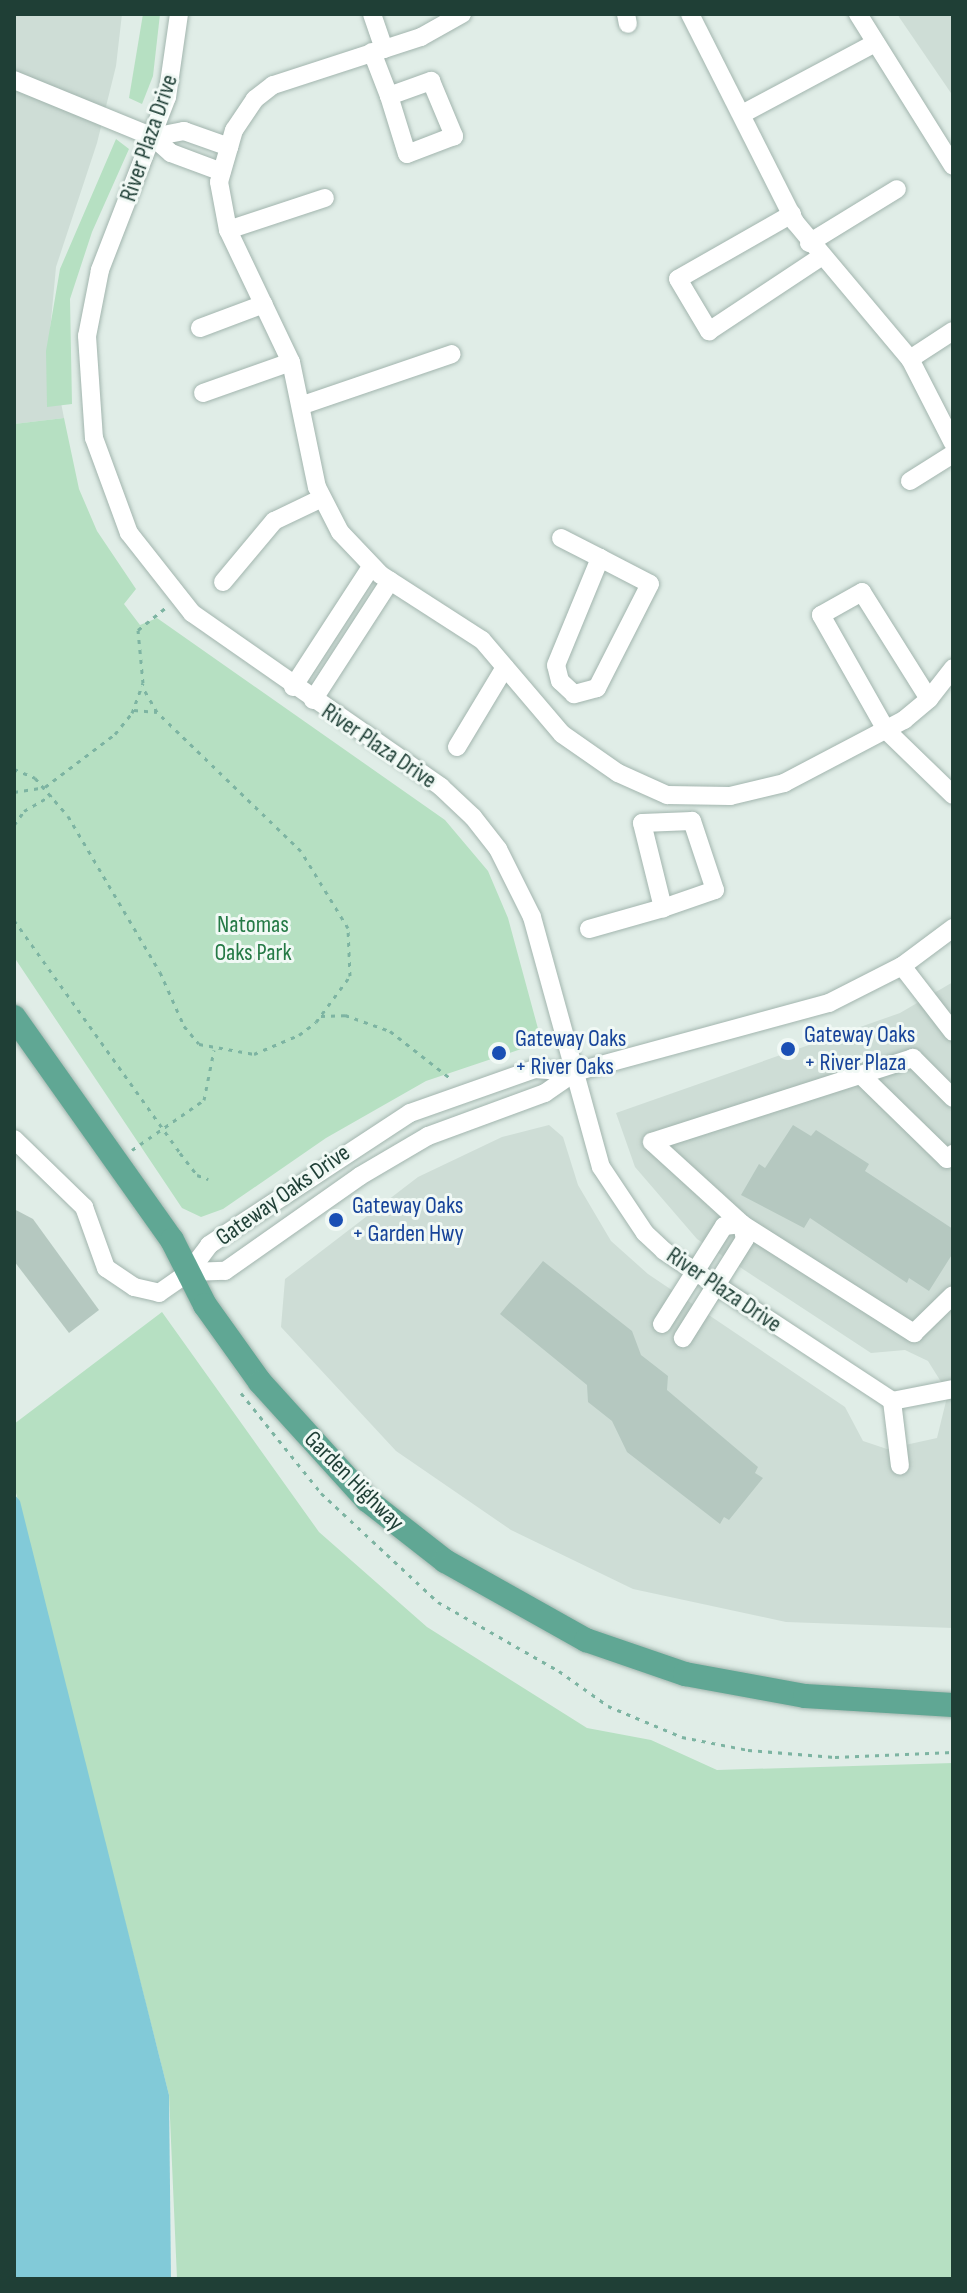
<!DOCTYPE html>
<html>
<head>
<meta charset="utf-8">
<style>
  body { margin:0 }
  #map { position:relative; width:967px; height:2293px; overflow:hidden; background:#e0ede7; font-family:"Sofia Sans Condensed",sans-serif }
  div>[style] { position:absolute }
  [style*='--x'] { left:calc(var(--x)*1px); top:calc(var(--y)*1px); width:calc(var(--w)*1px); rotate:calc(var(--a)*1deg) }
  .built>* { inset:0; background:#ceddd6 }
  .green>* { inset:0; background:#b6e0c2 }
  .water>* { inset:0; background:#82cad8 }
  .building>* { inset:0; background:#b5c8c0 }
  .path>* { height:3px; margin-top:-1.5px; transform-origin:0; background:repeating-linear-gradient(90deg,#7db4a2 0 4px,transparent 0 10px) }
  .roads { filter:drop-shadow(0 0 2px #a2b5ae) drop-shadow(0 0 2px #a2b5ae) }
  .minor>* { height:18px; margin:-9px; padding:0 9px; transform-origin:9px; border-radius:9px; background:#fff }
  .major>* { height:24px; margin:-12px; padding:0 12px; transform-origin:12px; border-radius:12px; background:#60a794 }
  .dots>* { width:22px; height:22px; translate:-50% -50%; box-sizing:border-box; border:4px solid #f1f9f5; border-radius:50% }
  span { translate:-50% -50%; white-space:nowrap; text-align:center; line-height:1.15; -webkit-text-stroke:6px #f1f9f5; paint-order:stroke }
  .street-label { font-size:24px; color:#1f3f36 }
  .park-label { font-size:24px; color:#257a46 }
  .transit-label { font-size:24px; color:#164399 }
  .left { translate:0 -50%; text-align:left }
  .frame { position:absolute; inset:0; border:16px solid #1f3f36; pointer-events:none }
</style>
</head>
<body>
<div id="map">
  <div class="built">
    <i style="clip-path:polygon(14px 14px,122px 14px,116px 66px,97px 143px,56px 267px,49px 342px,64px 418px,14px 424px)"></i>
    <i style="clip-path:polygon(898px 14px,953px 14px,953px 96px,899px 17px)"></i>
    <i style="clip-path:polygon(953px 982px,953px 1628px,786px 1622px,633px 1589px,511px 1530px,396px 1451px,281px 1327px,285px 1279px,418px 1177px,502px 1137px,549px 1125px,563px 1137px,578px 1185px,611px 1241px,648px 1274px,845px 1407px,863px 1441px,887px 1449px,937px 1438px,948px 1393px,928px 1361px,905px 1350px,871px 1353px,697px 1239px,635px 1167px,616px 1113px,900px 1013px)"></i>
  </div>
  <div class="green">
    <i style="clip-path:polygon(143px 14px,160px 14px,153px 76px,142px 104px,129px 98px)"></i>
    <i style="clip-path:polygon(116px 139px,129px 149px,92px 232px,70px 299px,72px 404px,47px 407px,46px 351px,60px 269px)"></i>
    <i style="clip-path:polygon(64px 418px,79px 489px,97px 531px,136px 589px,124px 604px,140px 625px,157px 618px,445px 820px,488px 871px,508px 918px,540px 1036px,527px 1047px,426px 1081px,326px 1138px,223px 1209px,201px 1217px,182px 1208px,14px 957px,14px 424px)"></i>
    <i style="clip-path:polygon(162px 1312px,319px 1532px,427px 1627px,587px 1728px,651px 1740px,717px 1770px,953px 1763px,953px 2279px,177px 2279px,169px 2095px,14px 1485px,14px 1424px)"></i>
  </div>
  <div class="water">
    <i style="clip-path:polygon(14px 1494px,20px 1501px,169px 2095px,171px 2279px,14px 2279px)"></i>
  </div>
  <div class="building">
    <i style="clip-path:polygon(793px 1125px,811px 1136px,816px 1130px,869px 1164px,865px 1171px,953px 1229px,953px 1253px,929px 1291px,909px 1278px,907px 1283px,810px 1218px,804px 1228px,741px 1195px,759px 1164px,765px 1168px)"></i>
    <i style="clip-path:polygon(14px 1209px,33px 1219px,99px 1310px,69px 1333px,14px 1261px)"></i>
    <i style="clip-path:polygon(543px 1261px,632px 1331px,641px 1355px,668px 1376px,667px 1390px,758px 1467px,755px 1473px,763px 1478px,729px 1520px,724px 1517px,720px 1524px,627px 1452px,612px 1421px,588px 1402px,587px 1385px,500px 1314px)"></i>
  </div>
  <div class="path">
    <i style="--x:134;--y:710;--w:23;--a:5"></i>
    <i style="--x:14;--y:769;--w:23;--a:23"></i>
    <i style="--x:35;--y:778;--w:50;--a:49"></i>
    <i style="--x:68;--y:816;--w:181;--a:59.5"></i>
    <i style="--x:160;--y:972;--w:59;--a:66"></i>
    <i style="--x:184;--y:1026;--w:23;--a:50"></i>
    <i style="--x:199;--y:1044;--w:56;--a:10.3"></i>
    <i style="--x:254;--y:1054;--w:49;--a:-22.9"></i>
    <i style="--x:299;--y:1035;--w:21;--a:-37"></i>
    <i style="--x:316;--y:1022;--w:57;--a:-53.5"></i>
    <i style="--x:350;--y:976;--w:48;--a:-92.4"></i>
    <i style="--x:348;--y:928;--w:90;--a:-121.4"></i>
    <i style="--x:301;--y:851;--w:200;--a:-136"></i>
    <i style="--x:157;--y:712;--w:30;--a:-120"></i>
    <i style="--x:14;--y:792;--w:31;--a:-9"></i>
    <i style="--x:45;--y:787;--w:88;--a:-37.1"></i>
    <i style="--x:115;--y:734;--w:27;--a:-51"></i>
    <i style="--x:132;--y:713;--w:32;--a:-70"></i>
    <i style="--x:143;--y:683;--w:53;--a:-95.4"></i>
    <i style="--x:138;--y:630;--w:35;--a:-39"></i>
    <i style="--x:14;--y:825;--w:17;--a:-54"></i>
    <i style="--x:24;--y:811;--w:32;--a:-30"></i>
    <i style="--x:14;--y:920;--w:286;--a:54.5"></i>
    <i style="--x:180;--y:1153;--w:28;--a:52"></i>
    <i style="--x:197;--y:1175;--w:12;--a:20"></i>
    <i style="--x:321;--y:1016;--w:24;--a:-2"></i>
    <i style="--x:345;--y:1015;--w:48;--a:19.6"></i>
    <i style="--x:390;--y:1031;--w:76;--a:38.1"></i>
    <i style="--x:132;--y:1150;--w:88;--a:-34.8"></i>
    <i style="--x:204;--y:1100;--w:51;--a:-78.7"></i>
    <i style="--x:241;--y:1393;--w:128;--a:51.3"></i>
    <i style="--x:321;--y:1493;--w:160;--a:43"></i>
    <i style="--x:438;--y:1602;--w:139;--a:29.7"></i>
    <i style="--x:559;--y:1671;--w:60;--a:35.5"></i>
    <i style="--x:608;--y:1706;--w:80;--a:22.7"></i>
    <i style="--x:682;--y:1737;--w:67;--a:11.1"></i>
    <i style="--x:748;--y:1750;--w:87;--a:4.6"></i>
    <i style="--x:835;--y:1757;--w:118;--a:-2.4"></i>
  </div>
  <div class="roads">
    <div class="minor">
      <i style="--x:179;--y:14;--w:84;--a:98.2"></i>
      <i style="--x:167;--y:97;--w:186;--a:111.2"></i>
      <i style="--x:100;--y:270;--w:67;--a:101.1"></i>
      <i style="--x:87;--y:336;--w:102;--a:86.1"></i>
      <i style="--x:94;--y:438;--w:101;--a:69.8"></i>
      <i style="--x:129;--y:533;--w:102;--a:51.8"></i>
      <i style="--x:192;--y:613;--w:304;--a:34.9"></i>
      <i style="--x:441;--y:787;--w:44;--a:43.2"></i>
      <i style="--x:473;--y:817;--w:41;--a:52"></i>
      <i style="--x:498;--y:849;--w:76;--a:63.4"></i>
      <i style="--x:532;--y:917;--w:259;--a:74.6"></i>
      <i style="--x:601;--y:1167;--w:79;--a:56.3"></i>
      <i style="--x:645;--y:1233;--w:26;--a:43"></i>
      <i style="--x:664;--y:1251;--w:273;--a:33.3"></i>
      <i style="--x:372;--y:14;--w:37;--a:71"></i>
      <i style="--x:462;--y:14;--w:47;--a:150.7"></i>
      <i style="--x:421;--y:37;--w:156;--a:162"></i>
      <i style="--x:273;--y:85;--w:23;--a:142"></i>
      <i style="--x:255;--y:99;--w:37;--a:124"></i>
      <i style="--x:234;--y:130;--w:54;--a:106.1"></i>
      <i style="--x:219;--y:182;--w:49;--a:79.4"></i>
      <i style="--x:228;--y:230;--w:146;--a:64.5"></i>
      <i style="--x:291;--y:362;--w:128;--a:78.3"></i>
      <i style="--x:317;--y:487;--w:51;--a:62.9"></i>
      <i style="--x:340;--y:532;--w:59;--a:46.4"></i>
      <i style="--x:381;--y:575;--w:120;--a:32.8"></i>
      <i style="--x:482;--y:640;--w:123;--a:49.6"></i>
      <i style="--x:562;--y:734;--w:68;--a:34.9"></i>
      <i style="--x:618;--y:773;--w:54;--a:24.2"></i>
      <i style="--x:667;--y:795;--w:63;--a:0.9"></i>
      <i style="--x:730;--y:796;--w:56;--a:-13.5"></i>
      <i style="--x:784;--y:783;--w:136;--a:-27.7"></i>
      <i style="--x:904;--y:720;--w:33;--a:-40"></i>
      <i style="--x:929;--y:699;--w:39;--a:-52"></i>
      <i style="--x:626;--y:14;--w:10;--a:79"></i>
      <i style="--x:690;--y:14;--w:233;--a:63.2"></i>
      <i style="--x:795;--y:222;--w:179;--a:50"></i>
      <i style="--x:910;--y:359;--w:94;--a:62.9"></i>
      <i style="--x:858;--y:14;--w:179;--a:58"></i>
      <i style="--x:372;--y:52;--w:47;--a:68.9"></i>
      <i style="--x:14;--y:80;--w:150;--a:22.3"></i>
      <i style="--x:153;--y:137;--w:24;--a:42"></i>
      <i style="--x:171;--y:153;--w:54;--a:20.4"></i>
      <i style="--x:431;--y:81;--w:60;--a:67.3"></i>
      <i style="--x:454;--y:136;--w:50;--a:159"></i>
      <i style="--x:407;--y:154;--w:61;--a:-107.2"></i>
      <i style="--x:389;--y:96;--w:45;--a:-19.7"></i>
      <i style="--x:744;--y:113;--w:149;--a:-28.1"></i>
      <i style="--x:153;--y:137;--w:32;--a:-11"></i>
      <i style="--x:184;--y:131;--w:48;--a:19.6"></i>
      <i style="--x:792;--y:214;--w:131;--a:150.3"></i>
      <i style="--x:678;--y:279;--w:61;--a:59.2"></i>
      <i style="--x:709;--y:331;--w:134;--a:-33.5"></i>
      <i style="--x:228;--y:230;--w:102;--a:-18.3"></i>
      <i style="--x:809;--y:243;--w:103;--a:-31.5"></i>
      <i style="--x:200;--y:328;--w:68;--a:-20.6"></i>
      <i style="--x:910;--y:359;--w:51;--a:-33.1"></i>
      <i style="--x:203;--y:393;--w:93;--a:-19.4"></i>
      <i style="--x:303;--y:405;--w:157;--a:-18.9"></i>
      <i style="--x:910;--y:481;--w:51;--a:-32.1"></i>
      <i style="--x:561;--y:538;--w:44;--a:27.1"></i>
      <i style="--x:600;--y:558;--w:56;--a:27.5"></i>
      <i style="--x:650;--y:584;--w:117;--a:117"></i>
      <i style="--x:597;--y:688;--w:24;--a:165"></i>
      <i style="--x:574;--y:694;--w:19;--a:-137"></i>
      <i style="--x:560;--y:681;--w:16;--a:-104"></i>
      <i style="--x:556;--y:665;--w:116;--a:-67.6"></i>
      <i style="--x:223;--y:582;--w:80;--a:-50.1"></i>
      <i style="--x:274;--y:521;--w:53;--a:-25.6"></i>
      <i style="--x:293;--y:687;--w:143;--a:-57"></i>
      <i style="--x:929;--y:699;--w:126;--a:-122.1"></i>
      <i style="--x:862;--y:592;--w:47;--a:150.7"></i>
      <i style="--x:821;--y:615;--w:132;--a:60.5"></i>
      <i style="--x:886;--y:730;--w:93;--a:44.1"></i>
      <i style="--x:313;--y:700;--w:142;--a:-57.1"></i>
      <i style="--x:457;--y:747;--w:93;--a:-59"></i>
      <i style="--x:589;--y:929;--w:77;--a:-15.8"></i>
      <i style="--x:663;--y:908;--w:55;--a:-19.1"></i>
      <i style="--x:715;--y:890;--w:73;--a:-108.4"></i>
      <i style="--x:692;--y:821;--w:50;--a:177.7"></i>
      <i style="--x:642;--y:823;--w:88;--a:76.1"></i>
      <i style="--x:902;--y:966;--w:83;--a:52.3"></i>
      <i style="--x:861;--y:1075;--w:120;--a:44.3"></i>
      <i style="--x:947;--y:1159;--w:8;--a:-40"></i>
      <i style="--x:953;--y:1098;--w:57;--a:-135"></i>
      <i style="--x:913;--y:1058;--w:274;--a:162.2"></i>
      <i style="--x:652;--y:1142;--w:122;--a:42.3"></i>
      <i style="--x:742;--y:1224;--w:204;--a:32.4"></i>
      <i style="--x:914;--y:1333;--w:54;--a:-44.3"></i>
      <i style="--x:14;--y:1139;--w:98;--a:44.2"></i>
      <i style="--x:84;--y:1207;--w:65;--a:70.2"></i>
      <i style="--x:106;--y:1268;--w:34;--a:34"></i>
      <i style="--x:134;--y:1287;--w:26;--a:13"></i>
      <i style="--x:159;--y:1293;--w:37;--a:-35"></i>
      <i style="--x:189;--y:1272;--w:34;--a:-53"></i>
      <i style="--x:209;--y:1245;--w:240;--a:-33.3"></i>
      <i style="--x:410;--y:1113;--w:133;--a:-19.4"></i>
      <i style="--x:535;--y:1069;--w:40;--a:4.3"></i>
      <i style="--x:189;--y:1272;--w:36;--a:-2"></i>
      <i style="--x:225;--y:1271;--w:165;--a:-35.1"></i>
      <i style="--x:360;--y:1176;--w:79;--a:-30.5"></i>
      <i style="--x:428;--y:1136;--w:125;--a:-20.2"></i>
      <i style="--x:545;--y:1093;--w:37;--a:-35"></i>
      <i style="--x:575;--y:1072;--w:263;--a:-15.2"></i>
      <i style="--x:829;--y:1003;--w:82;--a:-26.9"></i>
      <i style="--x:902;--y:966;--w:64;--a:-36.7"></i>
      <i style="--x:662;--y:1324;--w:116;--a:-57.7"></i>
      <i style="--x:724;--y:1226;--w:18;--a:-6"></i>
      <i style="--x:742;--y:1224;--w:15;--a:79"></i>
      <i style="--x:745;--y:1239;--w:117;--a:122.1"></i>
      <i style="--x:892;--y:1401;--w:65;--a:83"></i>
      <i style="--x:892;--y:1401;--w:62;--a:-11.1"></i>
    </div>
    <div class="major">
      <i style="--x:14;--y:1017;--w:273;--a:54.7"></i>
      <i style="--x:172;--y:1240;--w:73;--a:63.1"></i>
      <i style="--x:205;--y:1305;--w:95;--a:54.5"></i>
      <i style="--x:260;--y:1382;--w:159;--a:47.8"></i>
      <i style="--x:367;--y:1500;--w:99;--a:38"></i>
      <i style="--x:445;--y:1561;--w:162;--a:29.3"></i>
      <i style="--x:586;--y:1640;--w:105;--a:19"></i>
      <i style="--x:685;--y:1674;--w:122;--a:10.4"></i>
      <i style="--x:805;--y:1696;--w:148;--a:3.5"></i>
    </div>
  </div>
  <div class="dots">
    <i style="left:788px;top:1049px;background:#1a4fb4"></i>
    <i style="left:499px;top:1053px;background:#1a4fb4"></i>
    <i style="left:336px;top:1220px;background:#1a4fb4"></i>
  </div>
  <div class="street-label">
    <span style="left:149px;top:138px;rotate:-71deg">River Plaza Drive</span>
    <span style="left:379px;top:746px;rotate:34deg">River Plaza Drive</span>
    <span style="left:283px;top:1195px;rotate:-35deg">Gateway Oaks Drive</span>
    <span style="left:724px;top:1290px;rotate:34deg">River Plaza Drive</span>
    <span style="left:354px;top:1481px;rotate:45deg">Garden Highway</span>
  </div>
  <div class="park-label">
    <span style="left:253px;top:939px">Natomas<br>Oaks Park</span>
  </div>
  <div class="transit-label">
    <span class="left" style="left:804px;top:1049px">Gateway Oaks<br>+ River Plaza</span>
    <span class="left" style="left:515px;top:1053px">Gateway Oaks<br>+ River Oaks</span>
    <span class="left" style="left:352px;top:1220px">Gateway Oaks<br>+ Garden Hwy</span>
  </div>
  <div class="frame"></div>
</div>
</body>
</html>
